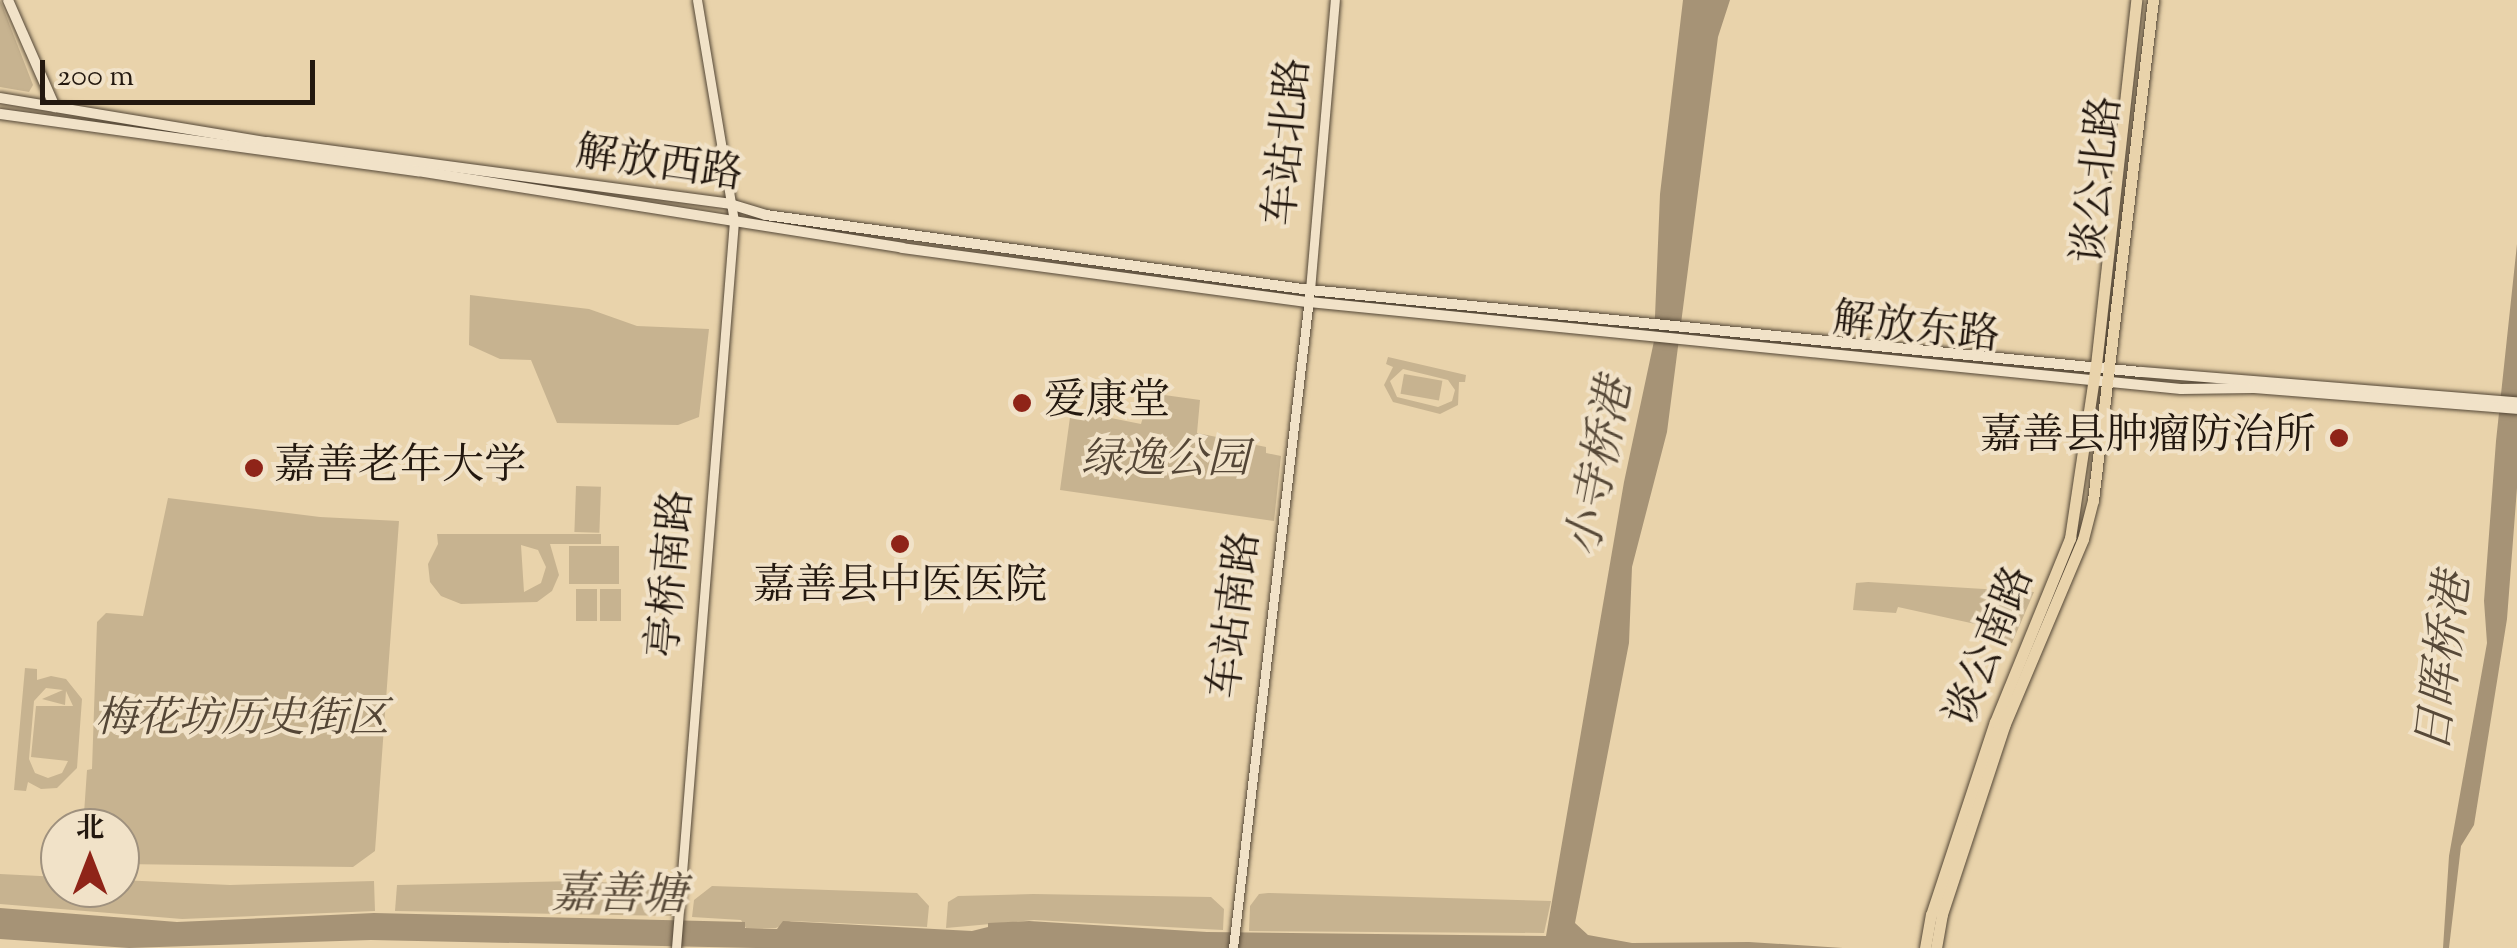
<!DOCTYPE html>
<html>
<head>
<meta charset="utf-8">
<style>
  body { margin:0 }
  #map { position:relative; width:2517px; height:948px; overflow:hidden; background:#e9d3ab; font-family:"Sorts Mill Goudy","Noto Serif SC",serif }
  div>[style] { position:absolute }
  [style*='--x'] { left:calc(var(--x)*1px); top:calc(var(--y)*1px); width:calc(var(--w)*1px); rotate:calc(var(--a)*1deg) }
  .green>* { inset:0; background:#c7b390; transform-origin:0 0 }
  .water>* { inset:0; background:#a69376 }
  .roads { filter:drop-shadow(0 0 2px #544736) drop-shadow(0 0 2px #544736) }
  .tertiary>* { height:9px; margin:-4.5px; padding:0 4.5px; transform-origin:4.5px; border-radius:4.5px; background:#f1e2c8 }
  .secondary>* { height:10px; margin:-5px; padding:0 5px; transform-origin:5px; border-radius:5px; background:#f1e2c8 }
  .primary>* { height:11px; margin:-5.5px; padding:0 5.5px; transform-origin:5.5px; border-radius:5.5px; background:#e9d3ab }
  .dots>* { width:28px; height:28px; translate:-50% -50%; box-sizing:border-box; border:5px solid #f1e2c8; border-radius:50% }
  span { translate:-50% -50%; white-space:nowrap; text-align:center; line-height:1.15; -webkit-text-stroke:8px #f1e2c8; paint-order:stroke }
  .street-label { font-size:42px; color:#23180f }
  .poi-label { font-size:42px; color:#23180f }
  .left { translate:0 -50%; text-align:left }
  .right { translate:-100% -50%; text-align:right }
  .park-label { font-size:42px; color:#544636; font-style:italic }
  .water-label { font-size:45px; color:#574938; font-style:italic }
  .north { position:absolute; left:40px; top:808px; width:100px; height:100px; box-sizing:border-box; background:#f1e2c8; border:2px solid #9f917e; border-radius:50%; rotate:0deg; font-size:28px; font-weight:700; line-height:40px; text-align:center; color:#23180f }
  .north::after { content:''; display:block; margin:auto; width:35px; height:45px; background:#8f2418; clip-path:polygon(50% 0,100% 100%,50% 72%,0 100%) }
  .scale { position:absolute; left:40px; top:60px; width:275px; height:45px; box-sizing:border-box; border:5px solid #23180f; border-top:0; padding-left:12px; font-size:30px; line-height:35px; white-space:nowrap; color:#23180f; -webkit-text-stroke:8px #f1e2c8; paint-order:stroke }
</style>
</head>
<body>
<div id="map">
  <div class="green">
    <i style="clip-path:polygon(0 0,33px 85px,29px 92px,0 87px)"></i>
    <i style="clip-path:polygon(470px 295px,589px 309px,637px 326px,709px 329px,699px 417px,678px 425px,557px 423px,531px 360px,500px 359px,469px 345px)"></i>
    <i style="clip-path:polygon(evenodd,1388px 357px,1466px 375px,1465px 382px,1459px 382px,1458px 405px,1440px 414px,1393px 402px,1384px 385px,1393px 367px,1386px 364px,1388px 357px,1403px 369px,1448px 380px,1455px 390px,1452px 401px,1438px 407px,1397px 397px,1390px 381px,1403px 369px)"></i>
    <i style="left:1404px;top:374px;width:39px;height:20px;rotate:10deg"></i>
    <i style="clip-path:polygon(1150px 393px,1200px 400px,1197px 433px,1266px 447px,1266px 453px,1281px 456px,1274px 521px,1060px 490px,1071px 410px,1141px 424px)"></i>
    <i style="left:576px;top:486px;width:25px;height:46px;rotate:2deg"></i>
    <i style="clip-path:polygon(168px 498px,320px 517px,399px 521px,375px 851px,353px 867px,120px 864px,120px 828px,83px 828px,87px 770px,92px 769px,97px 622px,106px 613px,143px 616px)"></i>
    <i style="clip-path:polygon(evenodd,437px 534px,601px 534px,601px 544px,550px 544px,559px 575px,552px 591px,537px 602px,461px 604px,441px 596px,430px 582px,428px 564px,438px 544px,437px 534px,521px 545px,538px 550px,546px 567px,541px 583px,524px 592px,521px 545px)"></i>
    <i style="left:569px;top:546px;width:50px;height:38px"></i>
    <i style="clip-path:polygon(1868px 582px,2034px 592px,2012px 643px,1995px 639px,1998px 629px,1898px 607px,1896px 613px,1853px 610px,1856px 583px)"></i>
    <i style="left:576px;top:589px;width:21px;height:32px"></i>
    <i style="left:600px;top:589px;width:21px;height:32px"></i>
    <i style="clip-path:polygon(evenodd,25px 668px,37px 669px,37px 680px,51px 676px,66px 679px,82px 699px,77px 768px,57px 788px,41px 789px,28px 782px,26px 791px,14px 790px,25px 668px,46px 688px,63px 690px,42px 699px,65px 705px,66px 691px,73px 706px,36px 706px,31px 757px,68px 761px,62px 773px,48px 778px,35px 773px,29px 759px,34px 701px,46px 688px)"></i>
    <i style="clip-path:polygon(0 874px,60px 877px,60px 888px,120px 888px,120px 880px,230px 885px,374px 881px,375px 911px,182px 919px,0 904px)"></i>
    <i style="clip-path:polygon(578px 881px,659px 885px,673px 901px,673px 916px,395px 911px,397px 885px)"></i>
    <i style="clip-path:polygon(712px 886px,917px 893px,929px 906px,927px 927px,791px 921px,776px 928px,746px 928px,741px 920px,692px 917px,694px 900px)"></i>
    <i style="clip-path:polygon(1268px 893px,1551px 901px,1544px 933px,1249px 931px,1250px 906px,1259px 894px)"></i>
    <i style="clip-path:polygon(1033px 894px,1211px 897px,1224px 909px,1223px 930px,1034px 920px,946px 928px,948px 902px,958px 896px)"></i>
  </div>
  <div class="water">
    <i style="clip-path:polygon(1683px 0,1730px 0,1718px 37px,1667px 432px,1632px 567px,1629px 643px,1575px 923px,1588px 935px,1632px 943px,1749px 942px,1843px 948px,756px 948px,371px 940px,129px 948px,0 939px,0 908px,177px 922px,374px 913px,745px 922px,745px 928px,777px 929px,783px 921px,972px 931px,988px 927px,988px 923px,1029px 921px,1207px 932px,1546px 936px,1624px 482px,1654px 341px,1660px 194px)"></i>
    <i style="clip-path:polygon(2517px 244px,2517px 488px,2507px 619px,2474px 825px,2461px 846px,2449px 948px,2443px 948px,2449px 856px,2487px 643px,2484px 601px,2496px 441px)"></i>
  </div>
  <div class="roads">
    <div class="tertiary">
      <i style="--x:676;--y:948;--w:729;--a:-85.44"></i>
      <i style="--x:734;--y:221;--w:224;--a:-99.5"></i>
      <i style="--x:1233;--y:948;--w:662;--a:-83.33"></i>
      <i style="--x:1310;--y:290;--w:291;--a:-85.1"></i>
    </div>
    <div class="secondary">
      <i style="--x:8;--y:0;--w:117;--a:66.3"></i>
      <i style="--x:0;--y:98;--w:271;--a:9.4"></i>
      <i style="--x:267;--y:142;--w:467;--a:7.6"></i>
      <i style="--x:730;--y:204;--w:38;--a:17"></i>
      <i style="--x:766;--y:215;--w:549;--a:7.85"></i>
      <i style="--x:1310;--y:290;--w:835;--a:5.64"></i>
      <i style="--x:2141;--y:372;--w:377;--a:4.6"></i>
      <i style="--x:0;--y:114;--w:422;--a:7.8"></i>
      <i style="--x:418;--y:171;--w:490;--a:9"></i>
      <i style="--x:902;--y:248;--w:411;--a:7.6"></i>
      <i style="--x:1309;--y:302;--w:876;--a:5.7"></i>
      <i style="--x:2181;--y:389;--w:72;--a:-0.8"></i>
      <i style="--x:2253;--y:388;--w:265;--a:4.5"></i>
    </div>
    <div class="primary">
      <i style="--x:1925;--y:948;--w:34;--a:-80"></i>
      <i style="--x:1931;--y:915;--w:203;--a:-71.7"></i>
      <i style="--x:1995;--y:722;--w:199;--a:-67.8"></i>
      <i style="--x:2070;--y:538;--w:175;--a:-81.5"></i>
      <i style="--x:2096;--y:365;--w:367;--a:-83.7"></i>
      <i style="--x:1936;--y:948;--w:35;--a:-80"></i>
      <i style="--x:1942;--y:914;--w:198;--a:-71.7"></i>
      <i style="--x:2004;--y:726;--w:203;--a:-67.1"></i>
      <i style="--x:2083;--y:539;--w:40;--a:-75.6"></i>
      <i style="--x:2093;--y:500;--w:504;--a:-83.16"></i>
    </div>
  </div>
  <div class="dots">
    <i style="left:1022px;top:403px;background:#8f2418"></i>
    <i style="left:2339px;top:438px;background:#8f2418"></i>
    <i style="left:254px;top:468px;background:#8f2418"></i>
    <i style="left:900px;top:544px;background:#8f2418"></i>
  </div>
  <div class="street-label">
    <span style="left:1290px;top:142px;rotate:-85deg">车站北路</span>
    <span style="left:659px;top:166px;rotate:8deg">解放西路</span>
    <span style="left:2100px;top:180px;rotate:-84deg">谈公北路</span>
    <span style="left:1916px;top:330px;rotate:6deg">解放东路</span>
    <span style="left:673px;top:574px;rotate:-85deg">亭桥南路</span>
    <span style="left:1237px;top:615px;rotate:-83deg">车站南路</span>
    <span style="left:1992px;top:647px;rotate:-68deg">谈公南路</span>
  </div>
  <div class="poi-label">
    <span class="left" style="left:1044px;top:403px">爱康堂</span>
    <span class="right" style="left:2316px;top:438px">嘉善县肿瘤防治所</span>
    <span class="left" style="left:274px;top:468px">嘉善老年大学</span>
    <span style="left:900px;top:588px">嘉善县中医医院</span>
  </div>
  <div class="park-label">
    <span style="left:1165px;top:462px">绿逸公园</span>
    <span style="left:242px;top:721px">梅花坊历史街区</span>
  </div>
  <div class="water-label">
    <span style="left:1603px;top:468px;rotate:-79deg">小寺桥港</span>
    <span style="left:2447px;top:663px;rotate:-83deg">日晖桥港</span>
    <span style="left:619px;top:898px;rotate:1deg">嘉善塘</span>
  </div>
  <div class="north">北</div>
  <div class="scale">200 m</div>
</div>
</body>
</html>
